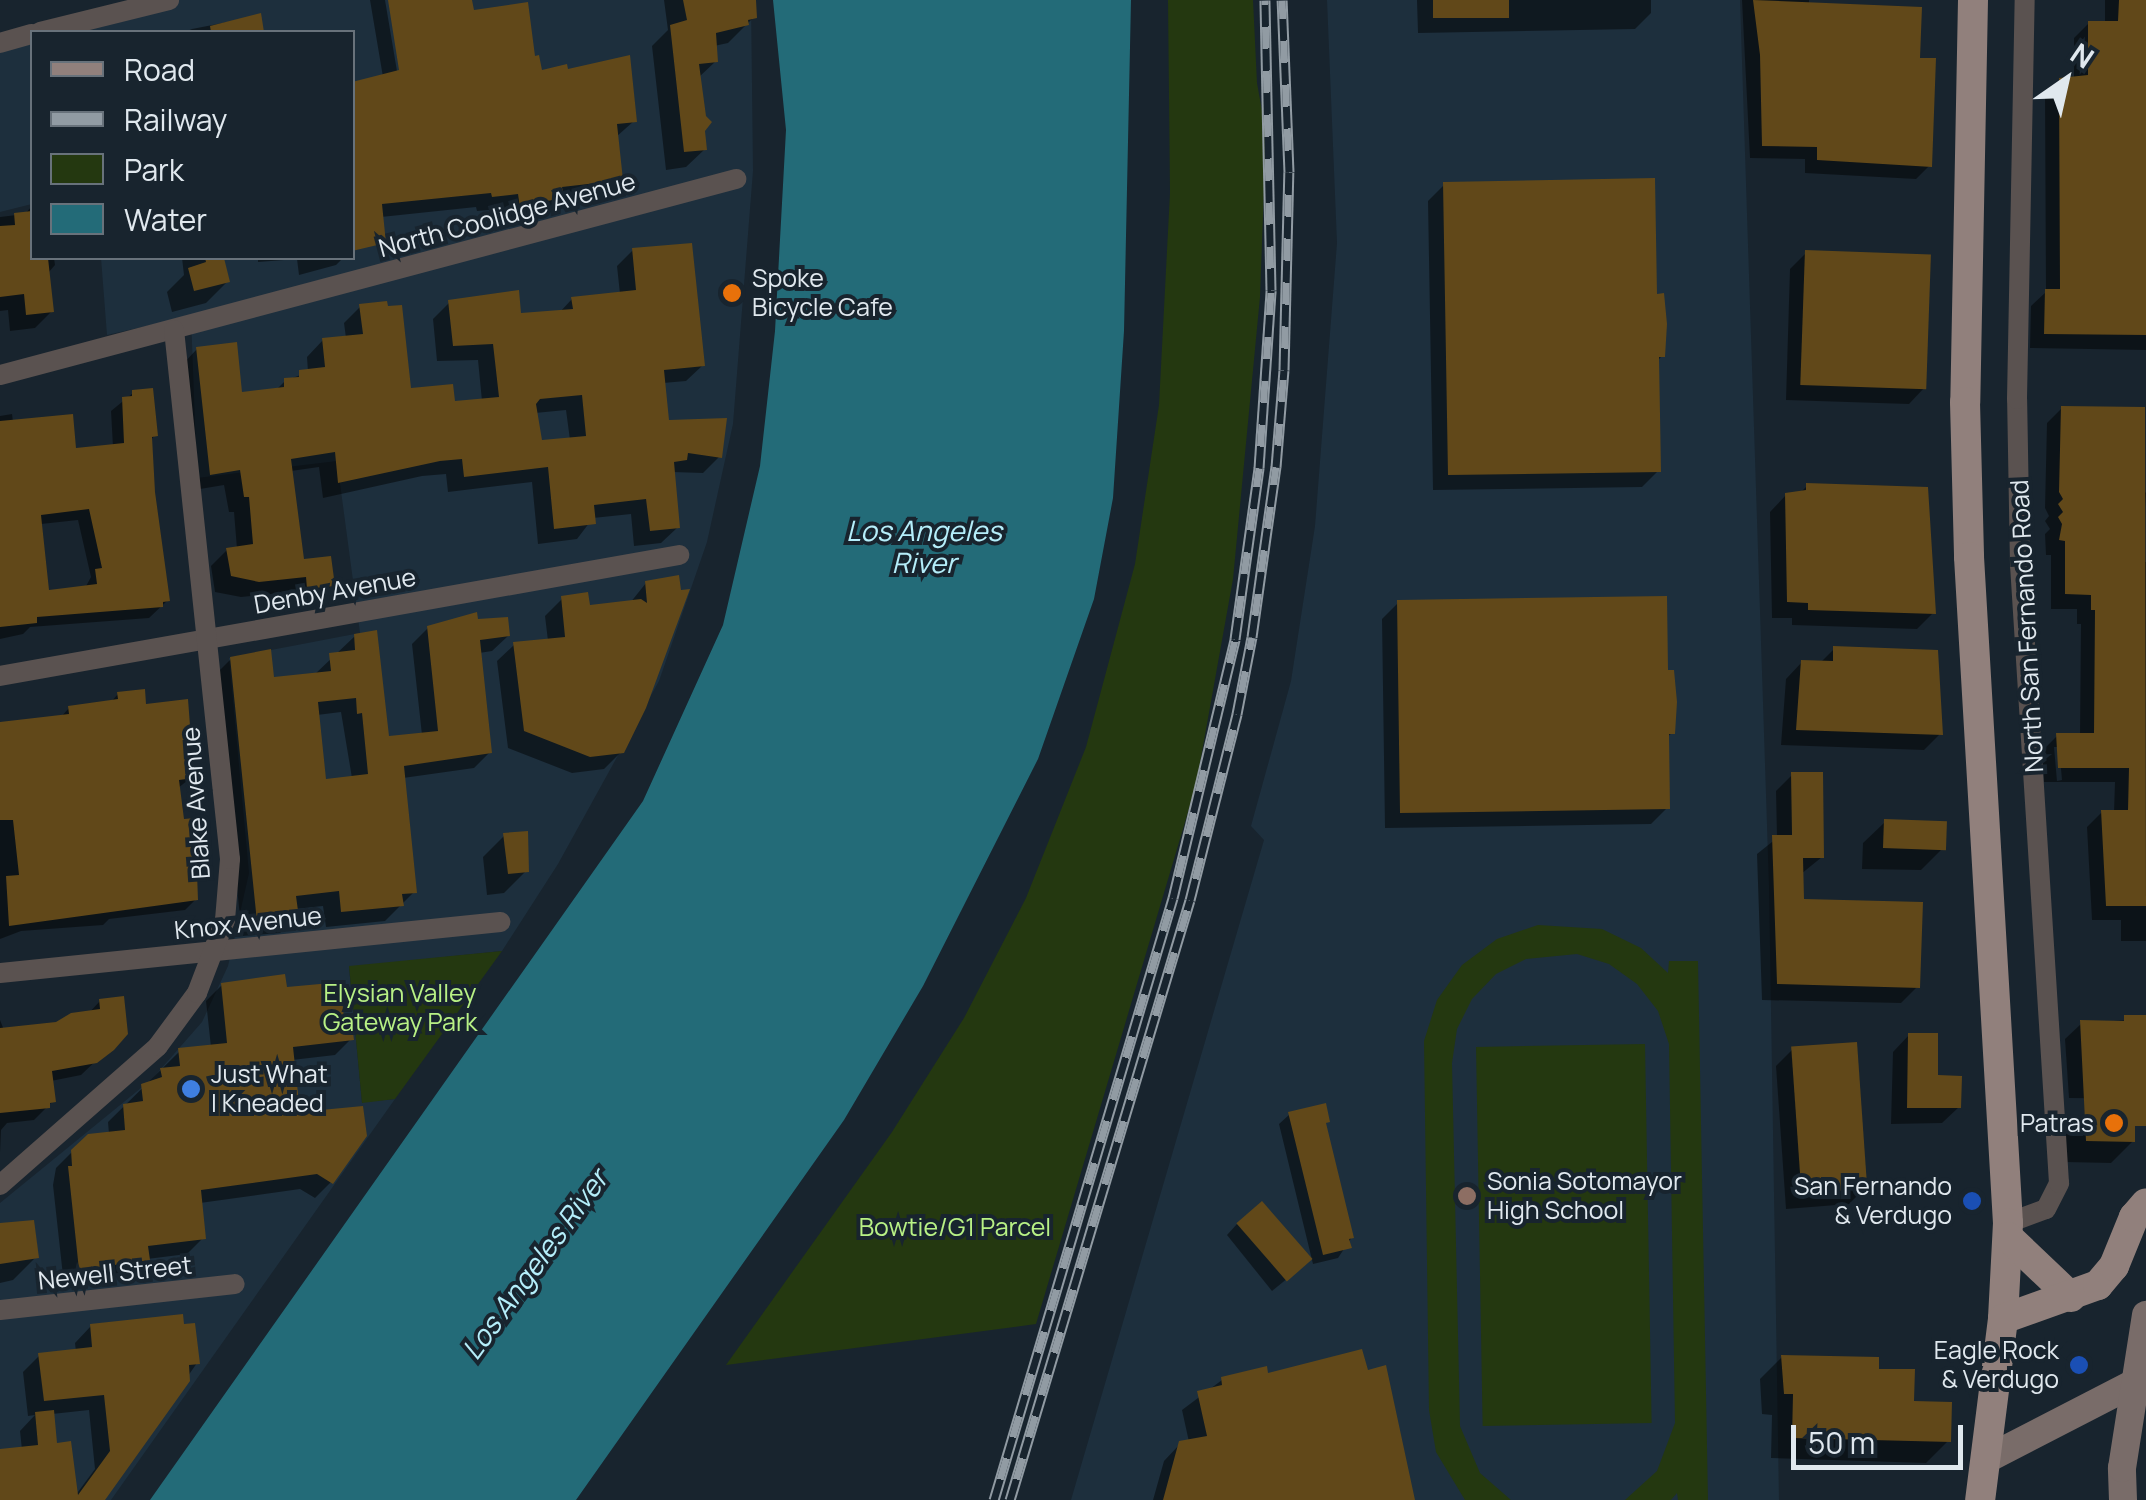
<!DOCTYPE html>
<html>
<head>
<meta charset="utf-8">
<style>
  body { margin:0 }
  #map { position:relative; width:2146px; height:1500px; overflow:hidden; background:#18242e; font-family:Manrope,sans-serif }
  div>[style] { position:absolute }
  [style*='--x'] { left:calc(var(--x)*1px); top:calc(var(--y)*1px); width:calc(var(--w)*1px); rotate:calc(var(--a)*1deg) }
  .built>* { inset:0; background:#1d2f3d }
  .green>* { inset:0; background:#243810; transform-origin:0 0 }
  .water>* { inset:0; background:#236b78 }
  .shadow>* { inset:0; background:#0007 }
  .building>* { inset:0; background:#614819; transform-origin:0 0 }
  .street>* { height:20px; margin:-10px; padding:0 10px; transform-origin:10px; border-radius:10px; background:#5a5250 }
  .secondary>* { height:28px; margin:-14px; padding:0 14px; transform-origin:14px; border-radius:14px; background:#796c69 }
  .primary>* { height:30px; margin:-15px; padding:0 15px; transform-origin:15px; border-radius:15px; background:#91807c }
  .rail>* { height:11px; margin-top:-5.5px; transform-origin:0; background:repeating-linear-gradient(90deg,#18242e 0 22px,#919ba3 0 44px); box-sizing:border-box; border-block:2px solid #919ba3 }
  .dots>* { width:28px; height:28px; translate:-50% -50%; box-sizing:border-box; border:5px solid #18242e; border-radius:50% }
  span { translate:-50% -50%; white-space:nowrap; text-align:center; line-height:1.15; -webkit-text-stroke:8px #18242e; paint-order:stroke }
  .street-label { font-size:25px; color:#e0e8ee }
  .poi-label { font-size:25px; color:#e0e8ee }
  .left { translate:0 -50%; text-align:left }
  .right { translate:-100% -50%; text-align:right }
  .park-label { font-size:25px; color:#b8f185 }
  .water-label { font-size:28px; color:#b5eefa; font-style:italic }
  .legend { position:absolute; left:30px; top:30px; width:325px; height:230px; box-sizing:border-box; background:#18242e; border:2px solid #68727b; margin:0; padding:12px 18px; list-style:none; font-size:30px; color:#e0e8ee }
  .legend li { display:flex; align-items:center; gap:20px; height:50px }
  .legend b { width:50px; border:2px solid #68727b }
  .north { position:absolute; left:2016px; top:30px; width:100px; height:100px; -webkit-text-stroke:8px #18242e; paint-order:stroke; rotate:34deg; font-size:28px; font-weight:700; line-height:40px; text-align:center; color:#e0e8ee }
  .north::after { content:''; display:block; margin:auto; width:35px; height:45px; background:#e0e8ee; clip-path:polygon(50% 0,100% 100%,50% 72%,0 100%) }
  .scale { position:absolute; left:1791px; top:1425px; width:172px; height:45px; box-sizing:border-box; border:5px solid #e0e8ee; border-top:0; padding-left:12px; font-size:30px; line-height:35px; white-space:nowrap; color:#e0e8ee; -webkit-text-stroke:8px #18242e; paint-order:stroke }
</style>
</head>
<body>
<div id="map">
  <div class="built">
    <i style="clip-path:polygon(142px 0,751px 0,753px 171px,733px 424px,707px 542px,659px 681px,558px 864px,502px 951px,349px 967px,362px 1102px,395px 1099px,111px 1500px,0 1500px,0 1203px,152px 1079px,202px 1022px,228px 966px,249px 873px,229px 658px,360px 633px,337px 461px,197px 478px,191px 316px,107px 335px,101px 258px,352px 258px,352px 32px,32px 32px,32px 204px,0 212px,0 36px)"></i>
    <i style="clip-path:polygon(1327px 0,1740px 0,1769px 886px,1779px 1500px,1071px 1500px,1264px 840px,1251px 826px,1291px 681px,1315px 526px,1337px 243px)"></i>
  </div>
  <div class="green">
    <i style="clip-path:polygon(1168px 0,1253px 0,1257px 83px,1266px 133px,1260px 297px,1233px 579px,1196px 785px,1036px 1324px,726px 1365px,892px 1132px,964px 1018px,1026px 898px,1086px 747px,1135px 564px,1159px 405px,1170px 193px)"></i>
    <i style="clip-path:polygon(1538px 925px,1602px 929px,1641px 948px,1668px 973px,1669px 961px,1698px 961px,1708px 1500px,1678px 1500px,1677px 1493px,1671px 1500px,1625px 1500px,1657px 1471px,1675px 1423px,1669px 1044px,1658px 1011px,1637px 984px,1609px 964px,1577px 954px,1526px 959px,1496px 974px,1472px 999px,1457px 1029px,1452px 1063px,1460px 1426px,1480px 1473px,1511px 1500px,1465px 1500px,1436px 1452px,1429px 1410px,1424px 1041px,1437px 1000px,1462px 965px,1497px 939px)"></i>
    <i style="clip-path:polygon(502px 951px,395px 1099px,362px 1103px,349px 966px)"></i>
    <i style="left:1645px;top:1044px;width:379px;height:169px;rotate:89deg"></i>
  </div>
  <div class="water">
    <i style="clip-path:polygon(773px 0,1131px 0,1124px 331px,1113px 498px,1094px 599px,1038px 759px,923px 986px,844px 1120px,576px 1500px,150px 1500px,643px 801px,723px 625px,760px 466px,775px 331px,786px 130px)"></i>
  </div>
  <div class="shadow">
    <i style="clip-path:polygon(370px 0,385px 0,399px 83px,404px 82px,390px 0,470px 0,472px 13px,533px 59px,540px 73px,566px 72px,634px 121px,616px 137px,621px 179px,605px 195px,557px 200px,545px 212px,505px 222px,503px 209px,477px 211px,476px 207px,381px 217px,366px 242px,383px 77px)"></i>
    <i style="clip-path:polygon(664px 0,752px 0,754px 17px,728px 43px,714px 46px,716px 61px,698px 78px,705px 149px,686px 167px,666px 170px,652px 46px,668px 30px)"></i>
    <i style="clip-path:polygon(1417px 0,1651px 0,1651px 13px,1635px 29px,1418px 33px)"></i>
    <i style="clip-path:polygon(1742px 0,1809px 0,1809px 7px,1917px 61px,1929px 166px,1916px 179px,1805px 173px,1805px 159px,1750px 158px)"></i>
    <i style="clip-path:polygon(2105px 0,2146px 0,2146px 350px,2030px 348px,2031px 306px,2046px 292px,2045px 96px,2061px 81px,2074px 79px,2074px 38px,2089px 23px,2105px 23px)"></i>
    <i style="clip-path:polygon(259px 16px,261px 32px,185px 32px,192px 29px)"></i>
    <i style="clip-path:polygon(1444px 185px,1655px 296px,1662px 356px,1657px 361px,1658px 471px,1642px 487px,1433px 490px,1428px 201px)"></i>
    <i style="clip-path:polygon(32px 206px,32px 258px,54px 258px,55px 265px,48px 273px,52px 311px,35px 328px,10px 331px,8px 310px,0 311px,0 217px,25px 214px)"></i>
    <i style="clip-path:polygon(evenodd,633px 250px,703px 365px,686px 381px,663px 383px,667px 423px,719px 457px,703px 473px,672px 472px,678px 527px,661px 543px,634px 546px,631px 514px,593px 518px,577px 539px,538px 544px,532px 482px,448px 492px,446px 474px,422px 476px,323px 498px,319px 467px,291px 471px,302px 562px,332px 585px,316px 601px,292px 604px,290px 592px,241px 597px,215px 592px,211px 566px,227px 550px,237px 549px,234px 512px,229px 512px,224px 485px,194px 490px,181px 366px,197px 349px,240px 394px,275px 391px,285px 381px,308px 372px,307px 357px,323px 340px,346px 338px,344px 323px,360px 307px,409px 391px,453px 403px,482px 401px,478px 360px,437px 361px,433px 319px,449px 303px,519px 316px,559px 313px,572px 299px,620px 294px,617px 266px,633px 250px,566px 410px,570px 440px,539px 443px,535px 413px,566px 410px)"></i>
    <i style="clip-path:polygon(1806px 253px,1925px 387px,1909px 404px,1786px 400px,1790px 269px)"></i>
    <i style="clip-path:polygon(182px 258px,223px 258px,228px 281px,206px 303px,172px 312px,167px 292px,184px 275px)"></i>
    <i style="clip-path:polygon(258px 258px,343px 258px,336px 265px,299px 275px,297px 259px,258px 262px)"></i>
    <i style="clip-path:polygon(evenodd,133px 393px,155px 435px,150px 441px,152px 492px,168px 600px,149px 618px,30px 627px,23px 634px,0 639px,0 416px,12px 414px,13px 422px,74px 451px,113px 447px,111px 411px,133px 393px,78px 520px,91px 577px,85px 588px,47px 592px,41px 524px,78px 520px)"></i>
    <i style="clip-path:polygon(evenodd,2062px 408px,2146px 493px,2141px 562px,2146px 562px,2146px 941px,2121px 941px,2121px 920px,2092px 920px,2087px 827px,2102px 812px,2114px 812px,2115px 782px,2044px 782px,2042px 751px,2057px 736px,2080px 736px,2081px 624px,2077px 624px,2077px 609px,2051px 609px,2051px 555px,2046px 555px,2045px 534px,2050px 529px,2045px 521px,2049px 516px,2045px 508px,2047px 423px,2062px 408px,2054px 747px,2059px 747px,2062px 780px,2057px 781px,2054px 747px)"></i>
    <i style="clip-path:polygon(1807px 486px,1933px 613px,1917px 629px,1792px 625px,1792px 618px,1772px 618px,1770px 512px,1786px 495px,1799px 494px)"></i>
    <i style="clip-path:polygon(677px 578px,622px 751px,604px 769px,572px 773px,508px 748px,497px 661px,514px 645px,548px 641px,545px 616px,562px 599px,588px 608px,630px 603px,646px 583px)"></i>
    <i style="clip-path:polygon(1398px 603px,1665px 673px,1672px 733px,1666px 738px,1667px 808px,1651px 824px,1385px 828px,1382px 619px)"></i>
    <i style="clip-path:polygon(evenodd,476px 622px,508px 636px,492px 651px,479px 653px,490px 752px,474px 768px,403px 778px,414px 892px,385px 921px,326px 927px,323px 906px,295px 909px,296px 917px,280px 933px,242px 936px,215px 675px,231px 659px,271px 680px,314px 675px,355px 636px,386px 739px,422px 735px,412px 644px,428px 628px,476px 622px,341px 712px,352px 778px,324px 782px,317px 715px,341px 712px)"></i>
    <i style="clip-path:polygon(1834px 649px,1940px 734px,1924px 750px,1781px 745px,1786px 679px,1802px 662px,1820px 663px)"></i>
    <i style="clip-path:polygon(118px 694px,144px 706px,192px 777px,178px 788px,196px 899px,185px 910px,109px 919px,103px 925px,21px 931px,0 939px,0 725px,60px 718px,69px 708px,110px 703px)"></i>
    <i style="clip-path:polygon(1793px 774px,1822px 857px,1801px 874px,1801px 901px,1917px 987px,1901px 1003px,1762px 1000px,1757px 854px,1777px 838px,1776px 791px)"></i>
    <i style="clip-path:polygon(1885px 822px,1943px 848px,1921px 870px,1862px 869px,1863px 843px)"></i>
    <i style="clip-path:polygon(504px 836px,526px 871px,504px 893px,487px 895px,483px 857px)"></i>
    <i style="clip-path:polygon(222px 985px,284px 990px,342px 1021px,351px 1039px,335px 1055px,292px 1060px,298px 1114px,331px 1182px,315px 1198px,300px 1189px,200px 1203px,203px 1238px,187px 1254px,147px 1259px,131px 1275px,64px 1285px,53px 1185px,56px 1168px,72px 1152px,109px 1134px,108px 1122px,180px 1051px,211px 1047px,206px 1001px)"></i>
    <i style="clip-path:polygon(100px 1001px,125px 1033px,81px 1075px,51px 1081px,53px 1101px,34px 1120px,7px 1123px,1px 1130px,0 1153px,0 1020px,4px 1030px,57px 1024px,88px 1014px)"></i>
    <i style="clip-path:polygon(2146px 1019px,2146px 1099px,2069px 1098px,2065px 1039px,2082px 1023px)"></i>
    <i style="clip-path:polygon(1909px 1035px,1959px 1107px,1942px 1123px,1891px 1124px,1893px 1052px)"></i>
    <i style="clip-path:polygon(1792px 1050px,1865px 1188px,1849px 1204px,1786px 1209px,1776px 1066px)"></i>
    <i style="clip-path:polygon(1290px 1114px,1328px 1121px,1324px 1125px,1352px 1237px,1338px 1258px,1313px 1264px,1279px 1124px)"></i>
    <i style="clip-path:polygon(2085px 1115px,2133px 1119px,2133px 1141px,2111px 1163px,2065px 1162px,2063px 1137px)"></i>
    <i style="clip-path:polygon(1237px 1224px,1299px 1269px,1272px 1291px,1227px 1235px)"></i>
    <i style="clip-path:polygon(0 1226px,36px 1257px,13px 1280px,0 1283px)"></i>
    <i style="clip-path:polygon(evenodd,91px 1326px,197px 1363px,102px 1500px,0 1500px,0 1453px,22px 1450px,20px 1431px,35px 1415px,28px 1416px,23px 1372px,39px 1356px,76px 1352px,75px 1343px,91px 1326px,89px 1410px,95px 1469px,75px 1496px,55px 1446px,52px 1414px,89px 1410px)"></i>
    <i style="clip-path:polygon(1782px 1357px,1876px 1371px,1948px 1441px,1926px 1463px,1771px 1458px,1772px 1415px,1762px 1414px,1760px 1379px)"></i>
    <i style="clip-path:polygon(1266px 1376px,1413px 1500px,1153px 1500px,1164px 1461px,1180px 1444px,1189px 1442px,1182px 1410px,1222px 1380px)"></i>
  </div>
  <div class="building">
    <i style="clip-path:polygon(388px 0,472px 0,474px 10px,528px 2px,535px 56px,539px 55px,542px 70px,567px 64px,568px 69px,630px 55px,637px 122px,617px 124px,623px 180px,562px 187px,564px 197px,520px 208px,518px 194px,492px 197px,491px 193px,382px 204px,386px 243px,352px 251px,352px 82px,399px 70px)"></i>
    <i style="clip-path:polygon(683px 0,756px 0,757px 18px,748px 20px,749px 25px,716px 33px,718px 62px,699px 64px,706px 116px,712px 122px,705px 131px,707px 150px,684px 152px,670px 25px,687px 20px)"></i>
    <i style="left:1433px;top:0;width:76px;height:18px"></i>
    <i style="clip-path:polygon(1753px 0,1922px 7px,1920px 58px,1936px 58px,1932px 167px,1817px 160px,1817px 147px,1762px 146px,1760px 55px)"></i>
    <i style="clip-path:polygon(2119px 0,2146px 0,2146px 335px,2044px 334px,2045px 289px,2060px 289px,2059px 78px,2088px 75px,2088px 21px,2118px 21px)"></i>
    <i style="clip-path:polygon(261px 13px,264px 32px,211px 32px,210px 26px)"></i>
    <i style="clip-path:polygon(1655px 178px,1657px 294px,1664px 293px,1667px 324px,1665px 357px,1659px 357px,1661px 472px,1448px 475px,1443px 182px)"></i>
    <i style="clip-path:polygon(32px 211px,32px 258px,48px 258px,54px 312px,26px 315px,24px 294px,0 297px,0 226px,15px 225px,14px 213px)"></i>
    <i style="clip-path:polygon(evenodd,692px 243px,705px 366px,664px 370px,669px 420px,727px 418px,722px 458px,688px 453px,687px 460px,674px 462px,680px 528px,650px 531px,646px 499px,594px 505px,596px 524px,554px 529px,548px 467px,464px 477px,462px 459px,440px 461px,338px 483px,335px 452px,291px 459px,304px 559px,331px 556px,335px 586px,307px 589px,306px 577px,259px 582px,231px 576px,226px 548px,253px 544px,249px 497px,244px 497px,240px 470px,210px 475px,196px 347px,237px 342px,242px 392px,284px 387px,284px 378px,299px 377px,299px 370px,325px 367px,322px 338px,363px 334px,359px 304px,387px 301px,388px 306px,402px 305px,411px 388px,453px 384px,455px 401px,499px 397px,493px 344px,453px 346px,448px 300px,519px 290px,521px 313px,573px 309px,571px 297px,636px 290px,632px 248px,692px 243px,582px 395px,586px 436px,542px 440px,536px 404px,540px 399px,582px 395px)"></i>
    <i style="left:1805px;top:250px;width:126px;height:135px;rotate:2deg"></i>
    <i style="clip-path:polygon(205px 258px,224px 258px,230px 282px,194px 291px,188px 268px,206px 262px)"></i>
    <i style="clip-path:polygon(evenodd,153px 388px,158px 436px,152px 437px,155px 492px,170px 601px,163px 602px,163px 607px,37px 617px,37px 623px,0 627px,0 421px,73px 414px,76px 448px,124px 443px,122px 397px,132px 396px,132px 390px,153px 388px,89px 509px,102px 568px,95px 569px,97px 584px,49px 590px,41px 515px,89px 509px)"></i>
    <i style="clip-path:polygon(2061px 406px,2145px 407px,2146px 906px,2106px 906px,2101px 810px,2128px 810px,2129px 768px,2058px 768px,2056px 733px,2094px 733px,2095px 610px,2091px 610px,2091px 595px,2065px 594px,2065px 541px,2059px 540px,2062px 524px,2058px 517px,2063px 512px,2058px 504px,2063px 499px,2059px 492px)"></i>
    <i style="clip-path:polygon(1806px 483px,1928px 487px,1936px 614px,1808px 610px,1808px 603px,1787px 602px,1785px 493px,1806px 490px)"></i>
    <i style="clip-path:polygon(679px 575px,681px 590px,690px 589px,646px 708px,624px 753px,590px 757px,524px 731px,513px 642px,565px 637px,561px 596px,588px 592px,590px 605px,641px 599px,647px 603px,645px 581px)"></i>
    <i style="clip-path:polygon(1667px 596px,1668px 670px,1674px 670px,1677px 702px,1675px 734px,1669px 734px,1670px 809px,1400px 813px,1397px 600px)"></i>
    <i style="clip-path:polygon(evenodd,477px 612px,478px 619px,508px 617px,510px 636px,480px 640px,492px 753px,404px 766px,417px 893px,402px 894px,404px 906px,341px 912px,339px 891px,296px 896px,299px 918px,257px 922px,230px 657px,271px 649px,274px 677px,331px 671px,329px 653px,355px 650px,354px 634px,377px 630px,389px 736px,438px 731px,427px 626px,477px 612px,356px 698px,357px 714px,362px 713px,368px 774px,326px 779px,318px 702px,356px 698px)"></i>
    <i style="clip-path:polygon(1833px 646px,1938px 650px,1943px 735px,1796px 730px,1801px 660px,1833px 661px)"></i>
    <i style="clip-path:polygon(145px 689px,146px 704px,188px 699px,194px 778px,179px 780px,184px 819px,195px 818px,198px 900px,9px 926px,6px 876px,19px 875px,13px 820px,0 820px,0 722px,69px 714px,68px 706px,118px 699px,117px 692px)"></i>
    <i style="clip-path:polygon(1791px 772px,1823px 772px,1824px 858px,1803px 858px,1804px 899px,1923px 902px,1920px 988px,1777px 984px,1772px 835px,1792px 835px)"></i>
    <i style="left:1884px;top:819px;width:63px;height:29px;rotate:2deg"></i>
    <i style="clip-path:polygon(528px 831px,529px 872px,508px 874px,503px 833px)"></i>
    <i style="clip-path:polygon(285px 974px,287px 987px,331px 983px,332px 990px,341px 989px,344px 1018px,351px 1017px,354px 1040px,293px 1047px,300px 1112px,363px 1106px,367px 1136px,333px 1184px,317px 1174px,201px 1190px,206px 1239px,148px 1246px,150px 1260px,79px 1270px,68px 1166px,72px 1166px,71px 1150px,88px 1134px,125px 1130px,123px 1104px,143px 1101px,141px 1084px,162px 1077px,160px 1068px,180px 1066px,178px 1048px,227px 1043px,221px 983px)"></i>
    <i style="clip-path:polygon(124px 996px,128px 1034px,114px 1050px,97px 1063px,52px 1071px,56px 1102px,50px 1103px,50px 1108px,0 1113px,0 1028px,56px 1022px,71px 1013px,100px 1009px,99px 999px)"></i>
    <i style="clip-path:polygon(2124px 1015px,2146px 1015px,2146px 1126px,2135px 1126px,2135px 1142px,2086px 1141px,2080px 1020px,2124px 1021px)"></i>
    <i style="clip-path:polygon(1908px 1033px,1938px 1033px,1938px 1075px,1962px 1076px,1961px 1108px,1907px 1108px)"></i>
    <i style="left:1857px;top:1042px;width:147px;height:66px;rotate:86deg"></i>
    <i style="clip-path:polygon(1326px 1103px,1330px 1122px,1326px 1123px,1354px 1238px,1349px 1239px,1352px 1248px,1323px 1255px,1288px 1112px)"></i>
    <i style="left:1262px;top:1201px;width:77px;height:34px;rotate:49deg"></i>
    <i style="clip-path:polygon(34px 1220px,39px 1258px,0 1264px,0 1223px)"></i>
    <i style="clip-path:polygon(183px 1314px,184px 1324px,195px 1323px,200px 1364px,189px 1365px,190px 1381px,105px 1500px,0 1500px,0 1449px,38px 1445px,35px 1412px,54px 1410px,57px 1443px,71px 1441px,78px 1495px,110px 1451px,104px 1395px,44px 1401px,38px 1353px,92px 1347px,90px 1324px)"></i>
    <i style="clip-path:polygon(1362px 1349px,1368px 1370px,1386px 1365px,1415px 1500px,1163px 1500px,1179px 1441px,1207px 1436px,1197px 1391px,1222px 1385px,1221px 1377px,1267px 1366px,1268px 1373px)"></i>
    <i style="clip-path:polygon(1781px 1355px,1879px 1357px,1879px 1369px,1915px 1369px,1914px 1401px,1952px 1402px,1951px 1442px,1792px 1438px,1793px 1394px,1784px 1394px)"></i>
  </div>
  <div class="street">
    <i style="--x:40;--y:32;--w:133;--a:-13.9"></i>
    <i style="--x:0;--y:43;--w:33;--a:-16"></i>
    <i style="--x:0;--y:375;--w:762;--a:-14.91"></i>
    <i style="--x:0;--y:676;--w:690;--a:-10.1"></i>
    <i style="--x:0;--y:973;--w:503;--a:-5.82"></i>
    <i style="--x:0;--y:1185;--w:210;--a:-41.3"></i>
    <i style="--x:158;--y:1046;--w:66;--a:-53.7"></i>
    <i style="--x:197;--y:993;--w:78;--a:-69"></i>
    <i style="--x:225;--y:920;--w:61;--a:-85.3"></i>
    <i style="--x:230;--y:859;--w:532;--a:-96.04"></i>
    <i style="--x:2008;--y:1223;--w:40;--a:-20.2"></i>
    <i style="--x:2046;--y:1209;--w:29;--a:-63"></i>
    <i style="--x:2059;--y:1183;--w:619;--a:-93.61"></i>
    <i style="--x:2020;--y:565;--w:166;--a:-91"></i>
    <i style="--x:2017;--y:399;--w:399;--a:-88.9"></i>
    <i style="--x:0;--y:1310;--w:236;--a:-6.3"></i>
  </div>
  <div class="secondary">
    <i style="--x:1985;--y:1460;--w:179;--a:-27.3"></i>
    <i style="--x:2123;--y:1500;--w:32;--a:-92"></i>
    <i style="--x:2122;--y:1468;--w:155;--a:-81.1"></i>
  </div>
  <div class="primary">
    <i style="--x:1973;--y:0;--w:402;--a:91.1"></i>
    <i style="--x:1965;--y:402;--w:155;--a:88.5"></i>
    <i style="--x:1969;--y:557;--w:667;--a:86.65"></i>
    <i style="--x:2008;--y:1223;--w:96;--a:93"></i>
    <i style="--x:2003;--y:1319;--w:182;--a:97.2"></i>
    <i style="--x:2008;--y:1237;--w:87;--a:43.6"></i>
    <i style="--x:2003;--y:1319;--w:101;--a:-19.7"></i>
    <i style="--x:2098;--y:1285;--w:25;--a:-50"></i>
    <i style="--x:2114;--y:1266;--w:53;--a:-67.8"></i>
    <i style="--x:2134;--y:1217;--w:18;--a:-49"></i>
  </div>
  <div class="rail">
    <i style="--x:994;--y:1500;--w:628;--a:-73.44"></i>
    <i style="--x:1173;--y:898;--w:266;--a:-76.5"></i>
    <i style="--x:1235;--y:639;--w:173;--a:-82"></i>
    <i style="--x:1259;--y:468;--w:178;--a:-86.1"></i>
    <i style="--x:1271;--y:290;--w:290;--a:-91.2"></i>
    <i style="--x:1010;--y:1500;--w:626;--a:-73.3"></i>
    <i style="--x:1190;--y:900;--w:192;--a:-75.8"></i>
    <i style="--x:1237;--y:714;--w:78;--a:-79"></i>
    <i style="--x:1252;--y:637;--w:172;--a:-82"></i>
    <i style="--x:1276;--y:467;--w:97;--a:-85.3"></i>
    <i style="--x:1284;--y:370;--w:198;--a:-88.6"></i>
    <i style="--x:1289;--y:172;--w:172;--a:-92.3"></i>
  </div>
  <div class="dots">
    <i style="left:732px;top:293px;background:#e8710a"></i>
    <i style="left:191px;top:1089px;background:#3f7fe0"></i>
    <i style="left:2114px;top:1123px;background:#e8710a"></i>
    <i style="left:1467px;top:1196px;background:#8d6e63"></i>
    <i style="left:1972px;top:1201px;background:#1a4fb4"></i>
    <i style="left:2079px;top:1365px;background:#1a4fb4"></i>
  </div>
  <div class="street-label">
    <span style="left:507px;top:215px;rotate:-15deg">North Coolidge Avenue</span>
    <span style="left:335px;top:591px;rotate:-10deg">Denby Avenue</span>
    <span style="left:2027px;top:626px;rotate:-93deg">North San Fernando Road</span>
    <span style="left:196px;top:803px;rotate:-94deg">Blake Avenue</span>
    <span style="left:248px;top:923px;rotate:-6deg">Knox Avenue</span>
    <span style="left:115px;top:1273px;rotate:-6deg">Newell Street</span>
  </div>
  <div class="poi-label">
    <span class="left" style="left:752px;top:293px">Spoke<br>Bicycle Cafe</span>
    <span class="left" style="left:211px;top:1089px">Just What<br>I Kneaded</span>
    <span class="right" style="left:2094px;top:1123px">Patras</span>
    <span class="left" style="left:1487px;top:1196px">Sonia Sotomayor<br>High School</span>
    <span class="right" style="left:1952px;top:1201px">San Fernando<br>&amp; Verdugo</span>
    <span class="right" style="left:2059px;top:1365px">Eagle Rock<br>&amp; Verdugo</span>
  </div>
  <div class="park-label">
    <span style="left:400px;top:1008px">Elysian Valley<br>Gateway Park</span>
    <span style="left:955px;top:1227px">Bowtie/G1 Parcel</span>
  </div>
  <div class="water-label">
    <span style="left:924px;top:546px">Los Angeles<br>River</span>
    <span style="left:534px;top:1264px;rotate:-54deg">Los Angeles River</span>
  </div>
  <ul class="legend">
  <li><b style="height:12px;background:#91807c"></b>Road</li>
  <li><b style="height:12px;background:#919ba3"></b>Railway</li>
  <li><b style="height:28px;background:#243810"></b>Park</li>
  <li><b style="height:28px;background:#236b78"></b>Water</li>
  </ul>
  <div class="north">N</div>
  <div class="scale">50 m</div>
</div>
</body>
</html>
